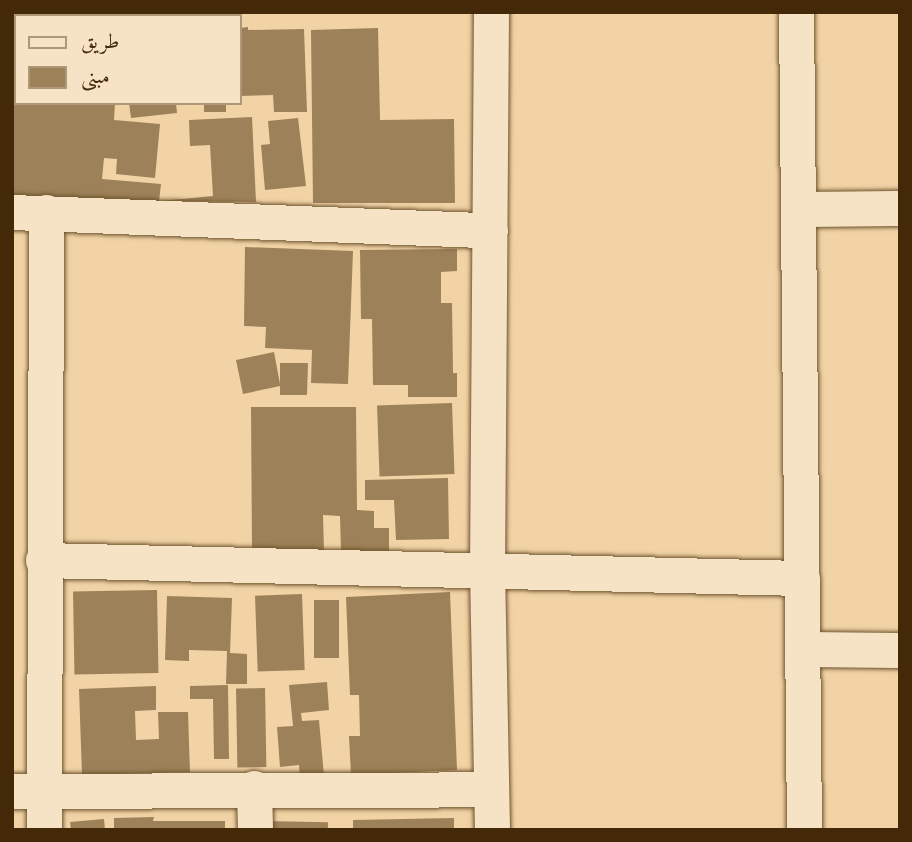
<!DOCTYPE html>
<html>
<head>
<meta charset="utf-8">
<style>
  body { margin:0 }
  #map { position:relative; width:912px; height:842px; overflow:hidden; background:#f1d3a5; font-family:"IM FELL French Canon",Amiri,serif }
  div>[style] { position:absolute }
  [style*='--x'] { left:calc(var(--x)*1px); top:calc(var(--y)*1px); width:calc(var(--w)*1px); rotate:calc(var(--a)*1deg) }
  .building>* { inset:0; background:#9d8159; transform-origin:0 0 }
  .roads { filter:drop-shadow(0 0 2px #6e542e) drop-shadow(0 0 2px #6e542e) }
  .minor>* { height:35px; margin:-17.5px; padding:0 17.5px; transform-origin:17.5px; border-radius:17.5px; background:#f6e2c4 }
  span { translate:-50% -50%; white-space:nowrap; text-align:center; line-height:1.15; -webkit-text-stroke:6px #f6e2c4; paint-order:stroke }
  .frame { position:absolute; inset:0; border:14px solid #432907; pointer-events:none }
  .legend { position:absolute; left:14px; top:14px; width:228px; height:91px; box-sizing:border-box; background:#f6e2c4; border:2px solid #ae9878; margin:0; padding:9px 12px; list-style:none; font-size:21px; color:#432907 }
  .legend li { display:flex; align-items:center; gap:14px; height:35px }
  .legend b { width:35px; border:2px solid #ae9878 }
</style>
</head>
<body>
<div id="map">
  <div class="building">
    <i style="clip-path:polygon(248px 27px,248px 30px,304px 29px,307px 112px,274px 112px,273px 95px,240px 96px,240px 28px)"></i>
    <i style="clip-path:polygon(12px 28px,16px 29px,16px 103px,115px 103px,114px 120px,160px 124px,155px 178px,116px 174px,117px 159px,104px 158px,102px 179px,161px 184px,157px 219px,12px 206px)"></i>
    <i style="clip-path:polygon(378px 28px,380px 120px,454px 119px,455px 203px,313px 203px,311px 30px)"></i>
    <i style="clip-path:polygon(129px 103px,176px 103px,177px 113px,131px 118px)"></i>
    <i style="left:204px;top:103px;width:22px;height:9px"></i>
    <i style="clip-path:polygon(252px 117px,256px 202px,161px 201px,213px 196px,210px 145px,190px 146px,189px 120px)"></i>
    <i style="clip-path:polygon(298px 118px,306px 186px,265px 190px,261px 145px,270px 144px,268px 121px)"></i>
    <i style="clip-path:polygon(245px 247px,353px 251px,348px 384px,311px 383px,312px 350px,265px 348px,266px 327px,244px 326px)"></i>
    <i style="clip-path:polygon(457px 249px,457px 271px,441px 272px,441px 303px,452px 303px,453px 373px,457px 373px,457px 397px,408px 397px,408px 385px,373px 385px,372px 319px,361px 319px,360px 250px)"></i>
    <i style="clip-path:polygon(274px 352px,280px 384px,280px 363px,308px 363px,307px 395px,280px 395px,280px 386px,243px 394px,236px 360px)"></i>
    <i style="left:452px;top:403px;width:71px;height:75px;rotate:88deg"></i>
    <i style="clip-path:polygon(251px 407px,356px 407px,357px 510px,374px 511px,374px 528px,389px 528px,389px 551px,341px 551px,340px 516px,323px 515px,324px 551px,252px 552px)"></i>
    <i style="clip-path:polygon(448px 478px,449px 539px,396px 540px,394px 500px,365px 500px,365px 480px)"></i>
    <i style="left:157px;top:590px;width:83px;height:84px;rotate:89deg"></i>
    <i style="clip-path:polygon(450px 592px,457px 770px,351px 775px,349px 736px,360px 736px,359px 695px,350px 695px,346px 597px)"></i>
    <i style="left:302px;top:594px;width:76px;height:47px;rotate:88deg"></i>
    <i style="clip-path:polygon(167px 596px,232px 598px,230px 653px,247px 654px,247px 684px,226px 684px,227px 651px,189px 650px,189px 661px,165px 660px)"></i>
    <i style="left:314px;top:600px;width:25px;height:58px"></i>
    <i style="clip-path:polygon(327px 682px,329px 710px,301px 713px,302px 721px,319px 720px,324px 776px,300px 779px,299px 765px,280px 767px,277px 727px,293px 726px,289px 685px)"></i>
    <i style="clip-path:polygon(228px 685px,229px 759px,214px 759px,213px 699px,190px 699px,190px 686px)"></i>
    <i style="clip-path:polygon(156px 686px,156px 710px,135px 711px,136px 740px,159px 739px,158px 712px,188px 712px,190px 772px,82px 775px,79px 689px)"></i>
    <i style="left:265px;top:688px;width:79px;height:29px;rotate:89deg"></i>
    <i style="clip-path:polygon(154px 817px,153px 821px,225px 821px,225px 830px,114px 830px,114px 818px)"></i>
    <i style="clip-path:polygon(454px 818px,454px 830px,353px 830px,353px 820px)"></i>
    <i style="left:104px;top:819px;width:11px;height:34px;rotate:85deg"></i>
    <i style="left:263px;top:821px;width:65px;height:9px;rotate:1deg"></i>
  </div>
  <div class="roads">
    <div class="minor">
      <i style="--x:491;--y:12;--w:557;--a:90.41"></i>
      <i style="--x:487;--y:569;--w:261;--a:88.9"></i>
      <i style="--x:796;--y:12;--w:818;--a:89.44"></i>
      <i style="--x:800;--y:209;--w:100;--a:-0.6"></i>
      <i style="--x:12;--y:212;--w:478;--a:2.2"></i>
      <i style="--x:43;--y:560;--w:759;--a:1.36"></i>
      <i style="--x:804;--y:649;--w:96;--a:0.6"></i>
      <i style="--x:254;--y:788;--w:42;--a:88.6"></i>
      <i style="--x:12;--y:791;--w:478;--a:-0.2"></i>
      <i style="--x:44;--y:830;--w:618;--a:-89.81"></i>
    </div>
  </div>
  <div class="frame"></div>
  <ul class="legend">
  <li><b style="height:9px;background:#f6e2c4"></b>طريق</li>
  <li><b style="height:19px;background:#9d8159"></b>مبنى</li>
  </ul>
</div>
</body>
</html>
